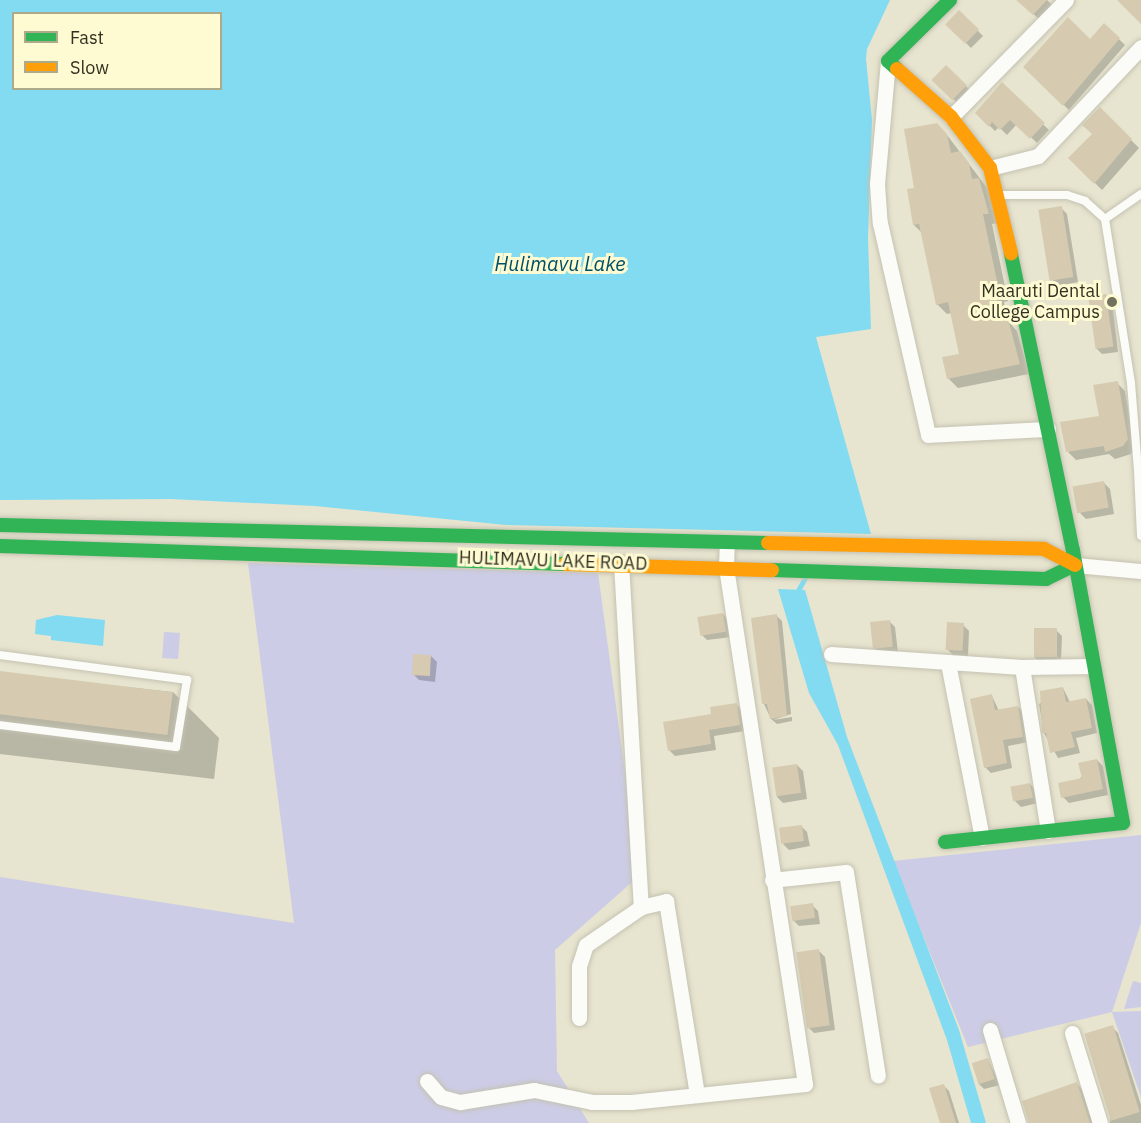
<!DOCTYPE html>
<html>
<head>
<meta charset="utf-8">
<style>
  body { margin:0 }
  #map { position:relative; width:1141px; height:1123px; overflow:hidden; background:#e7e4cf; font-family:"IBM Plex Sans",sans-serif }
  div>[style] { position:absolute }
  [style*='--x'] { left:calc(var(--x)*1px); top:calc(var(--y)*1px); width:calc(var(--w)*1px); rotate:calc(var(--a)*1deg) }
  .green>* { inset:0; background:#cccce6; transform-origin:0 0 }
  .water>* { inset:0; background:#82dbf1 }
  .shadow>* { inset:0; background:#0003; transform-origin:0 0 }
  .stream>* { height:5px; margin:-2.5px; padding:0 2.5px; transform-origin:2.5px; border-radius:2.5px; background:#82dbf1 }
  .building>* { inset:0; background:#d6cbb0; transform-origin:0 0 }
  .roads { filter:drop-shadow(0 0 2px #c4c2b1) drop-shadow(0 0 2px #c4c2b1) }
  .lane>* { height:8px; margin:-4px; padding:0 4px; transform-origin:4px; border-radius:4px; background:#fbfbf8 }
  .street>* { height:15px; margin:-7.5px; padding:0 7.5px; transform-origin:7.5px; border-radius:7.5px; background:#fbfbf8 }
  .fast>* { height:14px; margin:-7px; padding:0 7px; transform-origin:7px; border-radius:7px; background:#30b455 }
  .slow>* { height:14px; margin:-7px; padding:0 7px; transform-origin:7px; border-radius:7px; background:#ff9f0a }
  .dots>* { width:16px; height:16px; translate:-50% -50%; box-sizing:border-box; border:3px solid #fefad2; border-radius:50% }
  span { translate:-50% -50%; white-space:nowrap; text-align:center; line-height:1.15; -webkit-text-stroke:6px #fefad2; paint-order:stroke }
  .poi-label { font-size:18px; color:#333222 }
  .right { translate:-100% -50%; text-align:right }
  .street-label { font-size:18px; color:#333222 }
  .water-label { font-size:20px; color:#005065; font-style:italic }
  .legend { position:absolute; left:12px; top:12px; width:210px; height:78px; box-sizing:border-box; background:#fefad2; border:2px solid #adaa8c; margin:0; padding:8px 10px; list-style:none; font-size:18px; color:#333222 }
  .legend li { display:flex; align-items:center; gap:12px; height:30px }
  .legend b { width:30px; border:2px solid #adaa8c }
</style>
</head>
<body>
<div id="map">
  <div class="green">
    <i style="clip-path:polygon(248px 563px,598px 573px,639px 876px,555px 950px,557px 1071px,589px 1123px,0 1123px,0 877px,294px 923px)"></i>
    <i style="left:164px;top:632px;width:16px;height:26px;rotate:4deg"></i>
    <i style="clip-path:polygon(1141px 835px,1141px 923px,1112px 1012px,1141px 1011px,1141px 1097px,1112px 1012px,968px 1047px,893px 861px)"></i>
    <i style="clip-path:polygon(1133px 981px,1141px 983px,1141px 1007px,1124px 1009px)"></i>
  </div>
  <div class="water">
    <i style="clip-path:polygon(evenodd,0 0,890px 0,867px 49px,866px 59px,872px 120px,868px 238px,871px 329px,816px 337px,871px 534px,506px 525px,315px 506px,171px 499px,0 500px,0 0,14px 14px,220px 14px,220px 88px,14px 88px,14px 14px)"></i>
    <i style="clip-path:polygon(778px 589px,805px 590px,847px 737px,959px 1030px,986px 1123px,971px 1123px,947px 1040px,838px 745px,809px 693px)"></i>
    <i style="clip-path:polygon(57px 615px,105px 620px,103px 646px,51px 640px,51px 636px,35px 634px,36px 620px)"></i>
  </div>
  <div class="shadow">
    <i style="clip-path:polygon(1018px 0,1047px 0,1053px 6px,1040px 20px)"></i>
    <i style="left:959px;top:12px;width:34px;height:17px;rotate:45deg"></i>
    <i style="clip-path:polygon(1104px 25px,1125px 45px,1069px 110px,1025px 67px,1090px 41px)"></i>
    <i style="left:946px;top:67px;width:36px;height:18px;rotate:44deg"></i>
    <i style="clip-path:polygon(1002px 85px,1049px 130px,1037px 143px,1017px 124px,1007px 135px,999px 127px,995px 131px,977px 113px)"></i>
    <i style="clip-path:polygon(1100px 109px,1139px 148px,1102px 190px,1070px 158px,1094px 134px)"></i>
    <i style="clip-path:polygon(947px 135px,988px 189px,998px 223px,992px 224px,1008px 301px,1004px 302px,1008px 321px,1017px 331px,1029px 374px,958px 388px,948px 378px,960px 355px,951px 313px,947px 314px,937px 304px,922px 233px,914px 225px,915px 189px)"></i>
    <i style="clip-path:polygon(1061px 208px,1067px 214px,1078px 282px,1058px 286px,1052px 279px)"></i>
    <i style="clip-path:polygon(1106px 295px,1112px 301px,1118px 352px,1102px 354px,1096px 348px)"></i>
    <i style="clip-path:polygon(1117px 383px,1125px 391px,1135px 448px,1131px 454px,1115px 459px,1109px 454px,1076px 460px,1068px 452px,1101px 417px)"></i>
    <i style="clip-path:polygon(1104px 483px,1110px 489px,1114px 514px,1086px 519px,1080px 513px)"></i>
    <i style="clip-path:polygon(723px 614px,729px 620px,731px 637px,707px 640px,701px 634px)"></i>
    <i style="clip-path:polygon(776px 615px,782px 621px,791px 714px,773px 720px,792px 717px,792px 721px,777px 724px,771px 719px,764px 704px)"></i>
    <i style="clip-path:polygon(889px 621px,895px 627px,898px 653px,879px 652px,873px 646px)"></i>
    <i style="clip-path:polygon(963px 625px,969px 631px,968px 656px,953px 655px,947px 649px)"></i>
    <i style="clip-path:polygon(1056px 630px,1062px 636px,1061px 662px,1040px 662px,1034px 657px)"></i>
    <i style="clip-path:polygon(431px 656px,437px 662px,435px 682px,419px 680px,413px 674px)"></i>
    <i style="clip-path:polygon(0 673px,173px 692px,219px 738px,214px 779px,0 754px)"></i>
    <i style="clip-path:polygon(1063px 688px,1070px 702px,1086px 699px,1092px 705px,1097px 733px,1076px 738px,1080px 753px,1058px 758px,1044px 733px,1039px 704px)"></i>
    <i style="clip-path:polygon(992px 696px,999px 711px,1018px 707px,1024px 713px,1028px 742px,1008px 746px,1012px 768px,991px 773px,985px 767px)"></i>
    <i style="clip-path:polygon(736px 704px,742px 710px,745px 731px,714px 736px,716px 750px,675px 756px,669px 750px,713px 716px)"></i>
    <i style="clip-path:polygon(1097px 760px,1103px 766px,1108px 795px,1069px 803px,1063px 797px)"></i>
    <i style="clip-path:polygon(797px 765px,803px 771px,807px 799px,783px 803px,777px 797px)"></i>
    <i style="clip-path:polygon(1030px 784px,1036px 790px,1038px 803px,1021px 807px,1015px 801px)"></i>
    <i style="clip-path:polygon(801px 826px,807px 832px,810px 846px,789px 850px,783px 844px)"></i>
    <i style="clip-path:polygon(812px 905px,818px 911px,820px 924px,799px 926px,793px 920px)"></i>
    <i style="clip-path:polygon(819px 951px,825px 957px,835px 1030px,814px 1033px,808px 1027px)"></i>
    <i style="clip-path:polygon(1112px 1027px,1118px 1033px,1141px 1105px,1141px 1123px,1110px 1123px)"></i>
    <i style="clip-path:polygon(988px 1059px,1000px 1085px,984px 1089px,978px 1083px)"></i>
    <i style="clip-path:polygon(1077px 1084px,1083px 1090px,1093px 1123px,1028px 1123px)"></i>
    <i style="clip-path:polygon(943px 1085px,949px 1091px,959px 1123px,941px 1123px)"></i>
  </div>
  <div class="stream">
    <i style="--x:796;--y:594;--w:21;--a:-61"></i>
  </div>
  <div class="building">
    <i style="clip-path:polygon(1016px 0,1047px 0,1033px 15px)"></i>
    <i style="clip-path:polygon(1117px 0,1141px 0,1141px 24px)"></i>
    <i style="left:959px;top:10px;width:28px;height:20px;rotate:44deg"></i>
    <i style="clip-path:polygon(1068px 17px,1090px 39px,1104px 23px,1120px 38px,1063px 106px,1023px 67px)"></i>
    <i style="left:946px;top:65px;width:29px;height:21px;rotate:44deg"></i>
    <i style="clip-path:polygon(1002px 82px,1045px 123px,1030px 139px,1010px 120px,1000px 130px,992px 122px,989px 127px,975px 113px)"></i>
    <i style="clip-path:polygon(1100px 107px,1132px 139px,1094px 184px,1068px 158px,1092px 134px,1082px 125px)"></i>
    <i style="clip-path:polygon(937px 123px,947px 134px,951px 153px,960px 151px,969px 163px,972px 179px,979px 178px,989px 214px,983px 214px,999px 291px,995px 292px,1001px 320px,1008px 319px,1020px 364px,947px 379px,942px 357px,959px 354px,948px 302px,936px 305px,919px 224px,913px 225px,907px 189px,914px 188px,904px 129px)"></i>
    <i style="left:1062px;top:206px;width:72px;height:24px;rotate:81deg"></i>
    <i style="left:1106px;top:294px;width:53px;height:18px;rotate:82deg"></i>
    <i style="clip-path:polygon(1118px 381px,1128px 439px,1123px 446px,1105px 452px,1104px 446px,1066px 452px,1060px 422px,1099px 416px,1093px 385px)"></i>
    <i style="left:1104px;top:481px;width:27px;height:32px;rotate:80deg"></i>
    <i style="left:723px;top:613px;width:19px;height:26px;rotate:81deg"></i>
    <i style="clip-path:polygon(777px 614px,787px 716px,770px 719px,767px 704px,762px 704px,751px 618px)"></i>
    <i style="left:890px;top:620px;width:27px;height:20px;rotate:84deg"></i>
    <i style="left:947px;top:622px;width:17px;height:28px;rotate:3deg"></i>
    <i style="left:1034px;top:628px;width:23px;height:29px"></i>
    <i style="left:413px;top:654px;width:18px;height:21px;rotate:3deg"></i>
    <i style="left:0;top:671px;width:174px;height:43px;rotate:7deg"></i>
    <i style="clip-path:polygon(1063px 687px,1066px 702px,1086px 698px,1092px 728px,1071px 732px,1075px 747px,1050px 753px,1046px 733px,1042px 733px,1040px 691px)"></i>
    <i style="clip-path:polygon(992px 694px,995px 710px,1018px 706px,1023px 737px,1003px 740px,1007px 763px,984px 768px,970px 699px)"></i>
    <i style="clip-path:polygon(737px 703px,740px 725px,709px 730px,711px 744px,668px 751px,663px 722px,711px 714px,710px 707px)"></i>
    <i style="clip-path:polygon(1097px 759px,1103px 789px,1061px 798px,1058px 783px,1082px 778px,1078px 763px)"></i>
    <i style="left:797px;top:764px;width:29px;height:25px;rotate:82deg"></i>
    <i style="left:1030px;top:783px;width:15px;height:20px;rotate:79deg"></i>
    <i style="left:802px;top:825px;width:16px;height:23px;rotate:83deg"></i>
    <i style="left:813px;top:903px;width:15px;height:23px;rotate:82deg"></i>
    <i style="left:819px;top:949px;width:77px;height:23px;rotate:82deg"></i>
    <i style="left:1113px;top:1025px;width:91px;height:30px;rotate:73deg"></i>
    <i style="left:988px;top:1058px;width:22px;height:17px;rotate:72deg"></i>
    <i style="clip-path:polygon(1077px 1082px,1090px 1123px,1029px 1123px,1022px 1101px)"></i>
    <i style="clip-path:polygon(944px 1084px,956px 1123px,940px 1123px,929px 1088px)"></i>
  </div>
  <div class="roads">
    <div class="lane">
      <i style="--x:1002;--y:195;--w:65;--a:0"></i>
      <i style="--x:1067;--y:195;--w:19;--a:18"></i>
      <i style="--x:1085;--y:201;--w:27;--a:42"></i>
      <i style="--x:1105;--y:219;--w:166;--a:81"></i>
      <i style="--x:1131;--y:383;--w:87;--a:85.4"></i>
      <i style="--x:1105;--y:219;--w:44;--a:-34.8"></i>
      <i style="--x:1141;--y:469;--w:3;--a:162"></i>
      <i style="--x:1138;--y:470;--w:66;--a:87.4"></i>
      <i style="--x:0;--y:655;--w:189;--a:7.6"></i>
      <i style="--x:187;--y:680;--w:68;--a:99.3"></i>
      <i style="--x:176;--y:747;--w:177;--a:-172.9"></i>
    </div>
    <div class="street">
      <i style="--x:888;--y:61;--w:123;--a:95.1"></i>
      <i style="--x:877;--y:184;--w:39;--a:86"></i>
      <i style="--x:880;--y:223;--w:217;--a:77.2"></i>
      <i style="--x:928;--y:435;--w:120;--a:-2.9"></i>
      <i style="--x:951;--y:117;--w:164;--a:-45.5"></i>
      <i style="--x:990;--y:168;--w:49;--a:-14"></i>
      <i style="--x:1038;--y:156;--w:150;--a:-46.6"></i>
      <i style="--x:621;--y:563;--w:345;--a:86.7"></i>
      <i style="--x:1075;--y:565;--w:66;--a:5.2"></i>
      <i style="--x:831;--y:654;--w:191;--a:3.9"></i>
      <i style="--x:1022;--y:667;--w:71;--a:-0.8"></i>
      <i style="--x:948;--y:663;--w:178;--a:79"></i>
      <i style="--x:1022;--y:667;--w:166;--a:81"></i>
      <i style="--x:772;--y:880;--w:74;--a:-6.2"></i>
      <i style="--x:846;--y:872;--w:206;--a:81.1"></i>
      <i style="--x:579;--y:1018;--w:52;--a:-90"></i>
      <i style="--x:579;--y:966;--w:22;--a:-72"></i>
      <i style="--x:586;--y:945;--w:67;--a:-34.6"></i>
      <i style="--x:641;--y:907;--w:26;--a:-13"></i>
      <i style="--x:666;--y:901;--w:196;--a:80.9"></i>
      <i style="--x:990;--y:1030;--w:97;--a:73.2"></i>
      <i style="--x:1072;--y:1033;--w:94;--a:72.7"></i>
      <i style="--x:427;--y:1081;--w:21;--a:49"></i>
      <i style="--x:441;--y:1097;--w:20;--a:15"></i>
      <i style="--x:460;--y:1102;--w:75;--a:-9.2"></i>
      <i style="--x:534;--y:1090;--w:59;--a:11.7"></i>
      <i style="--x:592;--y:1102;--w:39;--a:0"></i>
      <i style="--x:631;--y:1102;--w:175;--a:-5.9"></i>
      <i style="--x:805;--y:1084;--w:523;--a:-98.69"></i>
      <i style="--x:726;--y:567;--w:24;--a:-88"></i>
    </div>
    <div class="fast">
      <i style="--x:897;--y:69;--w:12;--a:-138"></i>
      <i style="--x:888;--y:61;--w:87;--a:-44.5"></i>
      <i style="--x:0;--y:525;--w:768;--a:1.34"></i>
      <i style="--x:0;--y:546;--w:565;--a:1.82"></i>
      <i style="--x:772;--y:570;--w:274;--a:1.9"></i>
      <i style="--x:1046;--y:579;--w:32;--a:-26"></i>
      <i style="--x:945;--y:842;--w:179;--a:-6.1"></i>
      <i style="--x:1123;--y:823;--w:277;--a:-100.4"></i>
      <i style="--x:1073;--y:551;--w:304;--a:-101.8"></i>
    </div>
    <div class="slow">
      <i style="--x:897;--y:69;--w:72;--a:41.6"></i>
      <i style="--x:951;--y:117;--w:64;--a:52.6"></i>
      <i style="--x:990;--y:168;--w:88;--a:76.1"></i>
      <i style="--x:768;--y:543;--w:276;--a:1.2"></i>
      <i style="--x:1044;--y:549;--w:35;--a:27"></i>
      <i style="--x:565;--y:564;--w:207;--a:1.7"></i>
    </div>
  </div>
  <div class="dots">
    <i style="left:1112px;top:302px;background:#72705f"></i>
  </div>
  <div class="poi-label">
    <span class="right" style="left:1100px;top:302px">Maaruti Dental<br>College Campus</span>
  </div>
  <div class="street-label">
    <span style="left:553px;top:561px;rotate:2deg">HULIMAVU LAKE ROAD</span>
  </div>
  <div class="water-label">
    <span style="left:560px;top:263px">Hulimavu Lake</span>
  </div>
  <ul class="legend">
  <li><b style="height:8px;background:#30b455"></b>Fast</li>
  <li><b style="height:8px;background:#ff9f0a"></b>Slow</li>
  </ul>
</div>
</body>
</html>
